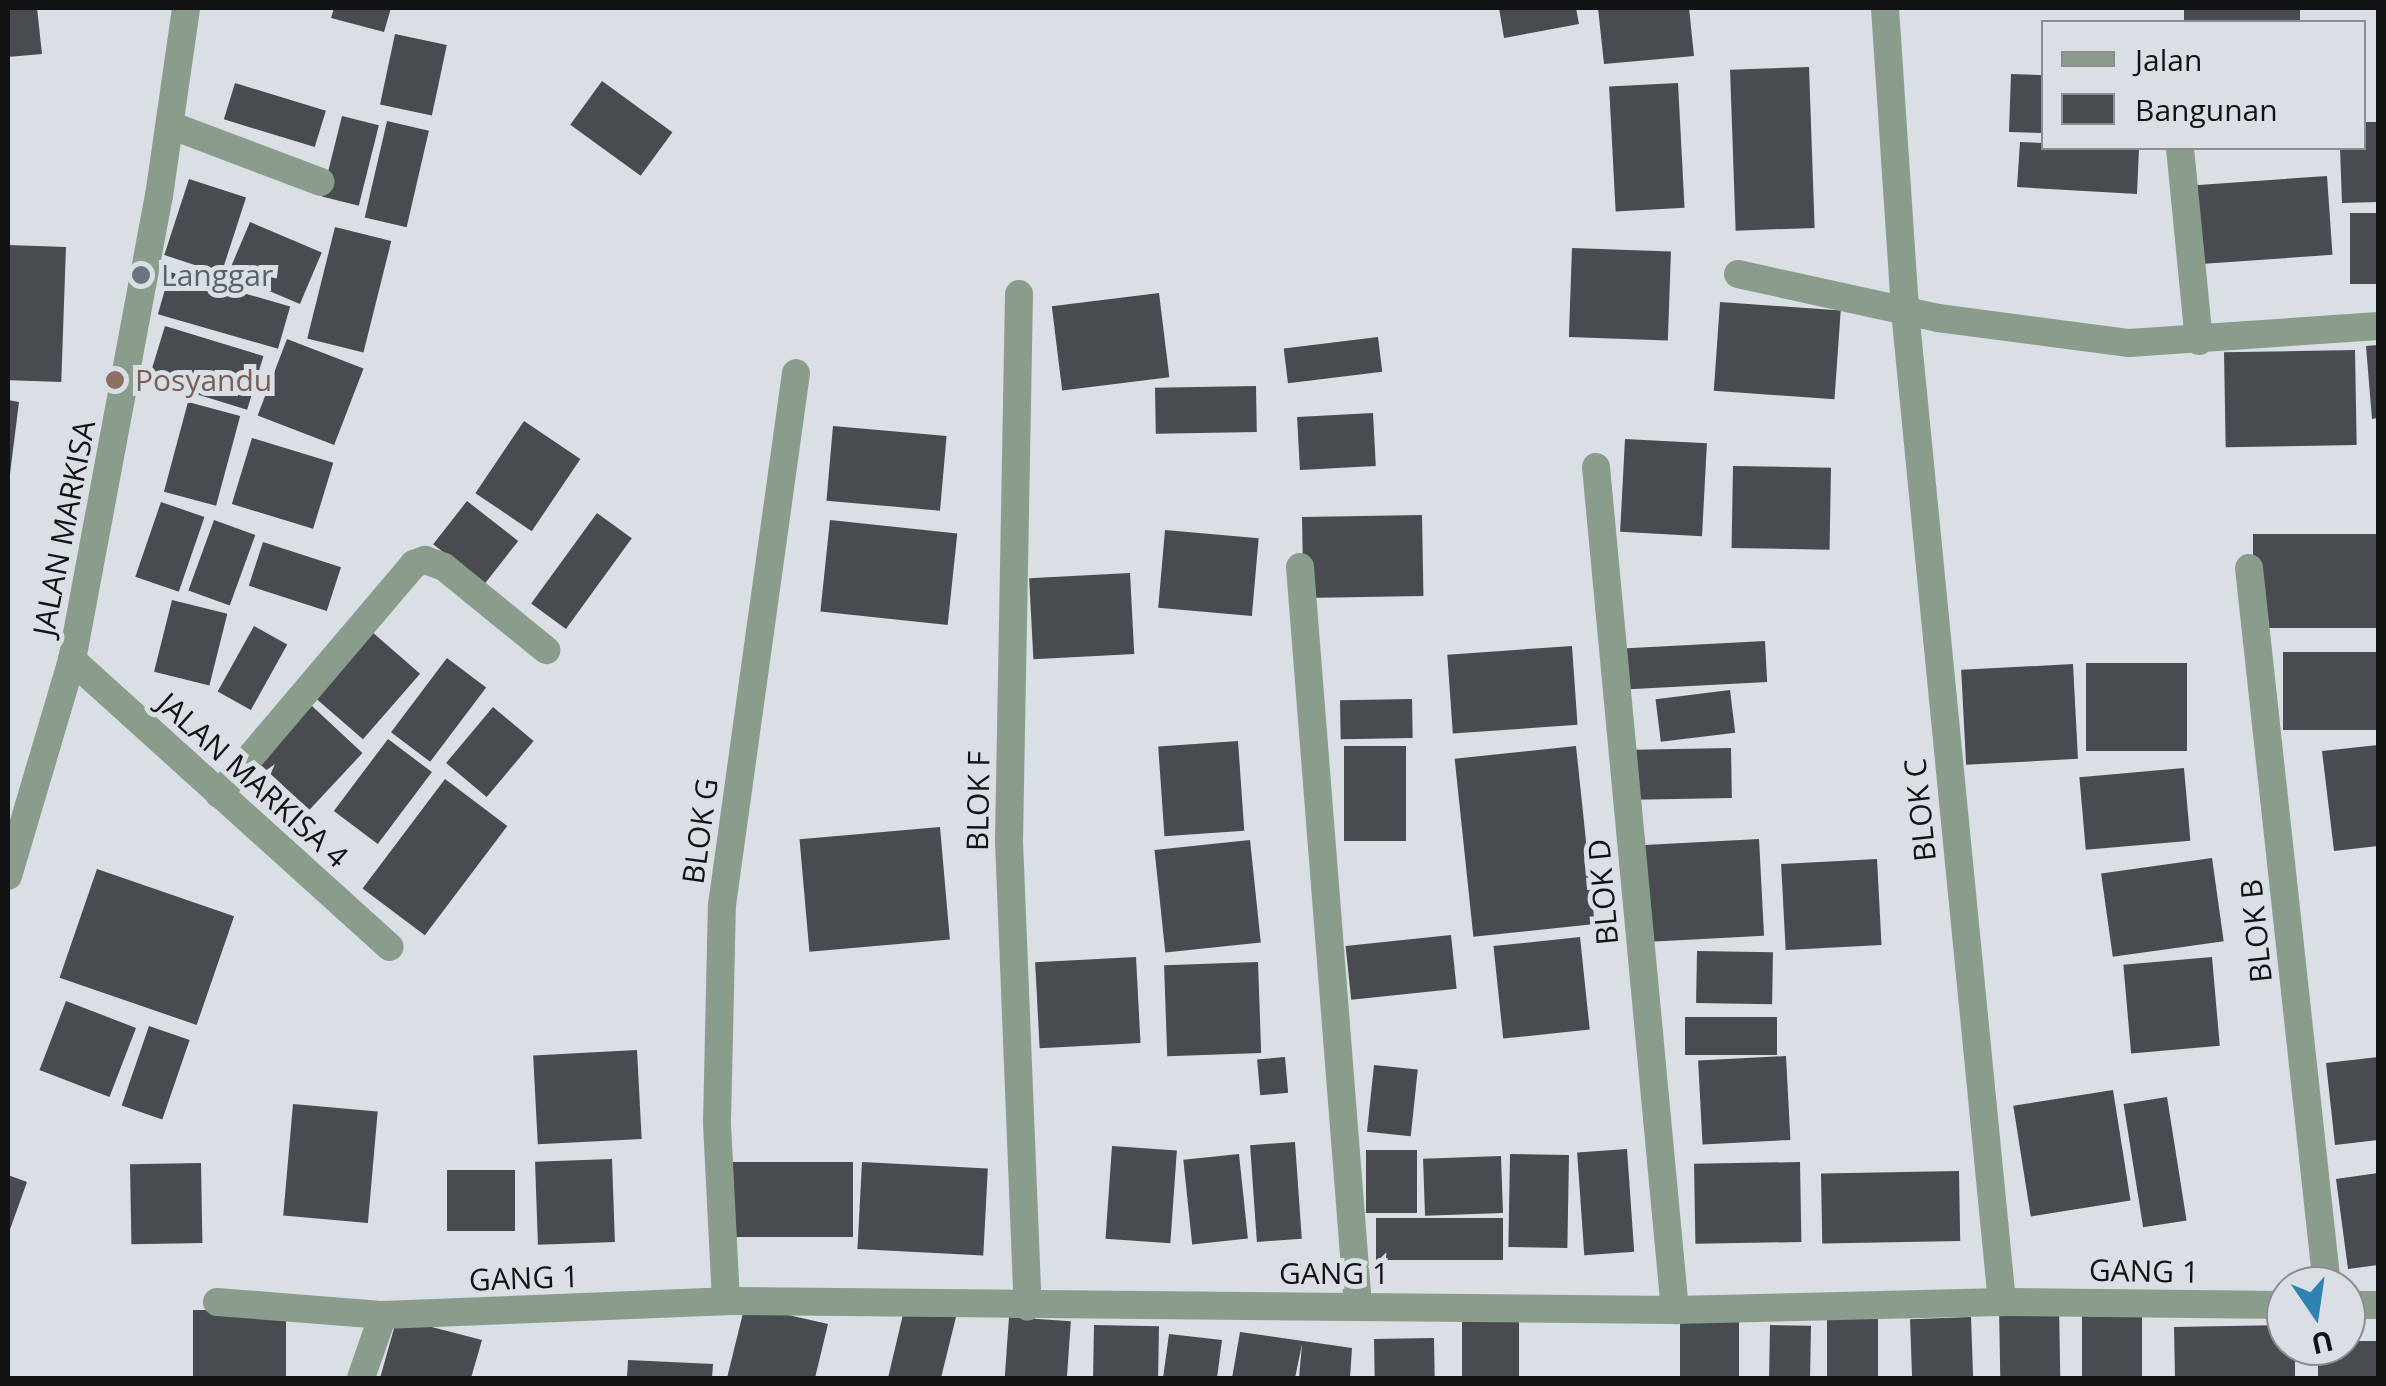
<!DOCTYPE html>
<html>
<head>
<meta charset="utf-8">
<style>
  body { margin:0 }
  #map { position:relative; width:2386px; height:1386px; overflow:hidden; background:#d9dfe5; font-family:"Open Sans",sans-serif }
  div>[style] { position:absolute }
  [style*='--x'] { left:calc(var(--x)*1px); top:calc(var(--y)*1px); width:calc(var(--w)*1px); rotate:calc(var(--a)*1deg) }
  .building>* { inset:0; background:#484c51; transform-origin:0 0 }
  .minor>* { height:28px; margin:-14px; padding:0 14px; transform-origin:14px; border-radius:14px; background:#8a9d8c }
  .dots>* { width:28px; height:28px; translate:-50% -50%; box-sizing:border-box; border:5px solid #d9dfe5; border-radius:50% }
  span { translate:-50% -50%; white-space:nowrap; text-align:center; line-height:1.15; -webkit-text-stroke:10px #d9dfe5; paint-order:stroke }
  .worship-label { font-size:30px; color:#5b616d }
  .left { translate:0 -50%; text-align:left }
  .education-label { font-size:30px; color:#785e54 }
  .street-label { font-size:30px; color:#101214 }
  .frame { position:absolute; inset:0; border:10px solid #101214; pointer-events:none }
  .legend { position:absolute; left:2041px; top:20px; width:325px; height:130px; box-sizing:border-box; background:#d9dfe5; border:2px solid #898d91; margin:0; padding:12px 18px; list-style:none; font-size:30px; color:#101214 }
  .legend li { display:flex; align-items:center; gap:20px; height:50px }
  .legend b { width:50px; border:2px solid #898d91 }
  .north { position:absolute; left:2266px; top:1266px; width:100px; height:100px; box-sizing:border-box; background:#d9dfe5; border:2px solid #898d91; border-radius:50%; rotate:167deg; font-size:28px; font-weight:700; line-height:40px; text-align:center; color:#101214 }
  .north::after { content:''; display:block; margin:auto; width:35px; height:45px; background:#2f82b2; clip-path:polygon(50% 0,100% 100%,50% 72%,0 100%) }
</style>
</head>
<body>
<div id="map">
  <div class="building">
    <i style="clip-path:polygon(8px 8px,37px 8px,42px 54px,8px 57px)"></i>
    <i style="clip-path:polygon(334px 8px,391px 8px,384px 32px,331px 18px)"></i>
    <i style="clip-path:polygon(1499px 8px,1576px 8px,1579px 24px,1504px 38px)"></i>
    <i style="clip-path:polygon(1598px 8px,1689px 8px,1694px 56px,1604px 64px)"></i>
    <i style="left:2184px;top:8px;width:116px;height:14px"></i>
    <i style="left:395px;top:34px;width:53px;height:72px;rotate:12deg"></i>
    <i style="left:1809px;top:67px;width:161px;height:79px;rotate:88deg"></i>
    <i style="left:2011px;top:74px;width:33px;height:58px;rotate:2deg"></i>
    <i style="left:602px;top:81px;width:87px;height:54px;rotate:36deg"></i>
    <i style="left:235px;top:83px;width:95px;height:38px;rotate:17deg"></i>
    <i style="left:1678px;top:83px;width:125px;height:69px;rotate:87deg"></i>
    <i style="left:342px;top:116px;width:38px;height:83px;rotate:14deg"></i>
    <i style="left:387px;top:121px;width:43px;height:99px;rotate:13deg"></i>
    <i style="clip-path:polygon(2364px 122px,2378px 122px,2378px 202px,2342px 203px,2340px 148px,2364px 148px)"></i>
    <i style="clip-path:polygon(2020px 142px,2044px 143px,2044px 148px,2139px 148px,2137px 194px,2017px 187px)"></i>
    <i style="left:2327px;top:176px;width:79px;height:132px;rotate:86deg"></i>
    <i style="left:189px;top:179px;width:60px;height:80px;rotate:18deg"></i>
    <i style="left:2378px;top:213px;width:71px;height:28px;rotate:90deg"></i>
    <i style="left:250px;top:222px;width:78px;height:56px;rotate:23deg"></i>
    <i style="left:335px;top:227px;width:58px;height:115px;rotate:14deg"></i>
    <i style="left:8px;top:245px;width:58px;height:135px;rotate:2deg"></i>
    <i style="left:1572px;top:248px;width:99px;height:89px;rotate:2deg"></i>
    <i style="left:170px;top:272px;width:125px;height:44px;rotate:16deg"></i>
    <i style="left:1159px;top:293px;width:85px;height:108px;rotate:83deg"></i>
    <i style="left:1720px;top:302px;width:121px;height:89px;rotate:4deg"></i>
    <i style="left:165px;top:326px;width:103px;height:56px;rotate:17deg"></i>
    <i style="left:1378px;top:337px;width:35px;height:95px;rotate:83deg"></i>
    <i style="left:287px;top:339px;width:82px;height:82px;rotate:21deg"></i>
    <i style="clip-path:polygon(2378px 345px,2378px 418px,2372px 419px,2366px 346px)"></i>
    <i style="left:2355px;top:350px;width:95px;height:131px;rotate:89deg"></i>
    <i style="left:1256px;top:386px;width:46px;height:101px;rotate:89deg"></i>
    <i style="clip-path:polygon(8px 400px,19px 402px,10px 474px,8px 474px)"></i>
    <i style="left:188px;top:402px;width:54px;height:93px;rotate:15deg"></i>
    <i style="left:1373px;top:413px;width:53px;height:76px;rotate:87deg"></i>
    <i style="left:524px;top:421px;width:68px;height:87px;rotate:34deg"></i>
    <i style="left:833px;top:426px;width:114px;height:75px;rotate:5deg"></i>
    <i style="left:252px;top:438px;width:85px;height:69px;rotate:17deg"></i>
    <i style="left:1625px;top:439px;width:82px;height:93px;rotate:3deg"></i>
    <i style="left:1733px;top:466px;width:98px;height:82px;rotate:1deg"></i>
    <i style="left:467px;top:501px;width:65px;height:55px;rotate:38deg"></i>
    <i style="left:161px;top:502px;width:46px;height:79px;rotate:19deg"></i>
    <i style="left:597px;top:513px;width:43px;height:112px;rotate:36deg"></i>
    <i style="left:1422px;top:515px;width:81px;height:120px;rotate:89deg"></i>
    <i style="left:214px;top:520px;width:44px;height:75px;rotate:20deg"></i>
    <i style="left:830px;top:520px;width:128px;height:92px;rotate:6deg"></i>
    <i style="left:1165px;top:530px;width:94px;height:78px;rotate:5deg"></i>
    <i style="left:2378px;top:534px;width:94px;height:125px;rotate:90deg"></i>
    <i style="left:263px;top:542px;width:82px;height:46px;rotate:18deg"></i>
    <i style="left:1130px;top:573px;width:81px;height:101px;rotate:87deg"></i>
    <i style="left:172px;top:600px;width:57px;height:74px;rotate:14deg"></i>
    <i style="left:254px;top:626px;width:38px;height:75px;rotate:29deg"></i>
    <i style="left:371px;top:631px;width:65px;height:87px;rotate:41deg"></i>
    <i style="left:1765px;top:641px;width:41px;height:143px;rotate:87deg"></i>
    <i style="left:1572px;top:646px;width:79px;height:125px;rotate:86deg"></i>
    <i style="left:2378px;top:652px;width:78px;height:95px;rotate:90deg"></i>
    <i style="left:447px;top:658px;width:49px;height:93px;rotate:37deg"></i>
    <i style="left:2086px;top:663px;width:101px;height:88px"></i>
    <i style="left:2073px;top:664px;width:95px;height:112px;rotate:87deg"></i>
    <i style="left:1730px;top:690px;width:43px;height:75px;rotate:83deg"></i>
    <i style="left:1412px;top:699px;width:39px;height:72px;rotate:89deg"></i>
    <i style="left:312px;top:706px;width:69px;height:78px;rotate:43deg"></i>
    <i style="left:493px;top:707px;width:53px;height:73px;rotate:40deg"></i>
    <i style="left:388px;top:739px;width:55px;height:90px;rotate:37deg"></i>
    <i style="left:1238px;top:741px;width:90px;height:80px;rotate:86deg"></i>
    <i style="clip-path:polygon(2378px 745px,2378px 846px,2334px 851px,2322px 751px)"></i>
    <i style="left:1406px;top:746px;width:95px;height:62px;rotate:90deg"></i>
    <i style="left:1576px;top:746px;width:179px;height:122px;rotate:84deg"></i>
    <i style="left:1731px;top:748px;width:50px;height:98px;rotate:89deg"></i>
    <i style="left:2184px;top:768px;width:73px;height:105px;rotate:85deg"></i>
    <i style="left:445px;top:779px;width:78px;height:137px;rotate:37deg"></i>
    <i style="left:940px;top:827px;width:113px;height:141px;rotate:85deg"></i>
    <i style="left:1759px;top:839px;width:97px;height:119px;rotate:87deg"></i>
    <i style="left:1250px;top:840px;width:103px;height:96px;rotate:84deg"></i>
    <i style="left:2212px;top:858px;width:84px;height:112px;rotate:82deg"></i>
    <i style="left:1877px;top:859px;width:86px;height:96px;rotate:87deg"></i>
    <i style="left:97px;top:869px;width:145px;height:115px;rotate:19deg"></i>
    <i style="left:1451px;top:935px;width:54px;height:106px;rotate:84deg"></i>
    <i style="left:1580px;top:937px;width:93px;height:87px;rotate:84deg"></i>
    <i style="left:1697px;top:951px;width:76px;height:52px;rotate:1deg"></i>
    <i style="left:1136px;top:957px;width:86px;height:101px;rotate:87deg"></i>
    <i style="left:2212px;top:957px;width:89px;height:89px;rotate:85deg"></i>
    <i style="left:1258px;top:962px;width:91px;height:94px;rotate:88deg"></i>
    <i style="left:66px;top:1001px;width:75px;height:74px;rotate:21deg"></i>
    <i style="left:1777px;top:1017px;width:38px;height:92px;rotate:90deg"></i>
    <i style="left:149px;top:1026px;width:43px;height:84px;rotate:19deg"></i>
    <i style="left:637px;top:1050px;width:89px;height:104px;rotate:87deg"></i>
    <i style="left:1786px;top:1056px;width:84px;height:88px;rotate:87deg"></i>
    <i style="left:1285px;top:1057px;width:36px;height:28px;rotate:85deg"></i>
    <i style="clip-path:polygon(2378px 1057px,2378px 1140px,2335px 1145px,2326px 1063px)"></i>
    <i style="left:1374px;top:1065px;width:44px;height:67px;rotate:6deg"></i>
    <i style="left:2113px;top:1090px;width:112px;height:101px;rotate:81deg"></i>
    <i style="left:2167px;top:1097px;width:125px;height:44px;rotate:81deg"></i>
    <i style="left:293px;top:1104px;width:85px;height:112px;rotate:5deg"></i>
    <i style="left:1295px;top:1142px;width:97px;height:45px;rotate:86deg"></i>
    <i style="left:1112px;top:1146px;width:65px;height:93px;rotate:4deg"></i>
    <i style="left:1627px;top:1149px;width:103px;height:50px;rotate:86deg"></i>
    <i style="left:1366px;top:1150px;width:51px;height:63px"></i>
    <i style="left:1239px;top:1154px;width:85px;height:56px;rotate:84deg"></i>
    <i style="left:1510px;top:1154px;width:59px;height:93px;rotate:1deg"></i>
    <i style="left:1501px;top:1156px;width:57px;height:78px;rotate:88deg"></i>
    <i style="left:612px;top:1159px;width:83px;height:77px;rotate:88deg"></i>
    <i style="left:727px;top:1162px;width:126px;height:75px"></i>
    <i style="left:862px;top:1162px;width:126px;height:87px;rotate:3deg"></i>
    <i style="left:1800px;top:1162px;width:80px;height:106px;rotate:89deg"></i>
    <i style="left:201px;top:1163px;width:80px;height:71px;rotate:89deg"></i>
    <i style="left:515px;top:1170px;width:61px;height:68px;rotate:90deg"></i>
    <i style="left:1959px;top:1171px;width:70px;height:138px;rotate:89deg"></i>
    <i style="clip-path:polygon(2378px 1173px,2378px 1265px,2348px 1269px,2336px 1179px)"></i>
    <i style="clip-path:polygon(8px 1175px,27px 1182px,8px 1235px)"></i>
    <i style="left:1503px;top:1218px;width:42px;height:127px;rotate:90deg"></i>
    <i style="left:2059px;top:1304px;width:74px;height:60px;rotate:89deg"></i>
    <i style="clip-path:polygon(745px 1305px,828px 1324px,815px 1378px,727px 1378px)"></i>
    <i style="clip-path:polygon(905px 1306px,956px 1317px,941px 1378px,888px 1378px)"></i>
    <i style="left:193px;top:1310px;width:93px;height:68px"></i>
    <i style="left:2082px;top:1310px;width:60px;height:68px"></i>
    <i style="left:1878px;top:1314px;width:64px;height:51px;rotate:90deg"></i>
    <i style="left:1680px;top:1316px;width:59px;height:62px"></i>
    <i style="left:1009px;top:1317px;width:62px;height:61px;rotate:4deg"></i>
    <i style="left:1971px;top:1317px;width:61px;height:61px;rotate:88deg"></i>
    <i style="clip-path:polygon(397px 1318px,482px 1340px,471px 1378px,380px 1378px)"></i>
    <i style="left:1462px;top:1320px;width:57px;height:58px"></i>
    <i style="left:1094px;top:1325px;width:65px;height:53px;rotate:1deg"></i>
    <i style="left:1770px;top:1325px;width:41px;height:53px;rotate:1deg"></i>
    <i style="clip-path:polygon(2286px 1325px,2286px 1346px,2295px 1346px,2295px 1378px,2175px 1378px,2174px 1327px)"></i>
    <i style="clip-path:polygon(1240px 1332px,1352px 1348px,1350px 1378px,1299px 1378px,1302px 1344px,1295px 1378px,1232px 1378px)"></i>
    <i style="clip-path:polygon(1169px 1334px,1222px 1340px,1217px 1378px,1163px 1378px)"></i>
    <i style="left:1434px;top:1338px;width:40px;height:60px;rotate:89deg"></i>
    <i style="clip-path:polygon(2346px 1341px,2378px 1341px,2378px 1378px,2318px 1378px,2318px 1346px,2346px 1346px)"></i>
    <i style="clip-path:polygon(628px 1360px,713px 1364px,712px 1378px,627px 1378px)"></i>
  </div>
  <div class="minor">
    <i style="--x:1885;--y:8;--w:304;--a:86.2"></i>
    <i style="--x:1905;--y:311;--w:996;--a:84.41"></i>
    <i style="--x:170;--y:125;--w:161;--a:20.7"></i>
    <i style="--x:2180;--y:148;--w:194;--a:84.4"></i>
    <i style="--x:1738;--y:274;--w:205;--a:12.4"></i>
    <i style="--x:1938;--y:318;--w:193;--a:7.5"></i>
    <i style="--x:2129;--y:343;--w:250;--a:-3.9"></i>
    <i style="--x:1019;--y:294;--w:547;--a:91.05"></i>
    <i style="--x:1009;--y:841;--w:466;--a:87.7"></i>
    <i style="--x:1596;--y:467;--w:847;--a:84.65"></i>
    <i style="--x:1300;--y:567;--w:740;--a:85.51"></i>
    <i style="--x:2249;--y:568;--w:722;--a:83.8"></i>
    <i style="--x:72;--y:660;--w:428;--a:42.1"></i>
    <i style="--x:219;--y:794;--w:302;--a:-49.7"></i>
    <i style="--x:414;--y:564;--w:12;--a:-20"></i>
    <i style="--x:425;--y:560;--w:20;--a:20"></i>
    <i style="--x:444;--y:567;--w:132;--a:39.1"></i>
    <i style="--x:8;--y:876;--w:225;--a:-73.5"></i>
    <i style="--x:72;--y:660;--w:472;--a:-79.4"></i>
    <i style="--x:159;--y:196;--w:190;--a:-81.8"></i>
    <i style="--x:726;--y:1301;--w:179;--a:-92.9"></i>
    <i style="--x:717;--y:1122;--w:217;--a:-88.7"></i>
    <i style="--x:722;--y:905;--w:537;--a:-82.08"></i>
    <i style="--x:217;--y:1302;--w:167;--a:4.5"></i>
    <i style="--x:383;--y:1315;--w:343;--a:-2.3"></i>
    <i style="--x:726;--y:1301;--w:949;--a:0.54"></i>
    <i style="--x:1675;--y:1310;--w:327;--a:-1.4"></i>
    <i style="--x:2002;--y:1302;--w:284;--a:0.6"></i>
    <i style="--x:2346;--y:1305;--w:32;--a:0"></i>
    <i style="--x:361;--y:1378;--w:67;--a:-70.8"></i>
  </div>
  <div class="dots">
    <i style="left:141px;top:275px;background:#6b7280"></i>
    <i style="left:115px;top:380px;background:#8d6e63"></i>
  </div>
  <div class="worship-label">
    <span class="left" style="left:161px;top:275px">Langgar</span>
  </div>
  <div class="education-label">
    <span class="left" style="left:135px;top:380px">Posyandu</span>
  </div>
  <div class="street-label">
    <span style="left:64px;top:528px;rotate:-79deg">JALAN MARKISA</span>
    <span style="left:253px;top:780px;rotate:42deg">JALAN MARKISA 4</span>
    <span style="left:978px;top:801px;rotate:-89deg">BLOK F</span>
    <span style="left:1920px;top:810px;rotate:-96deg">BLOK C</span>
    <span style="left:700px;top:831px;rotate:-82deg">BLOK G</span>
    <span style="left:1603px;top:892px;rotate:-95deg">BLOK D</span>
    <span style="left:2256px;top:931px;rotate:-96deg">BLOK B</span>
    <span style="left:2144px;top:1271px;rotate:1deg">GANG 1</span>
    <span style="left:1334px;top:1273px">GANG 1</span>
    <span style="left:524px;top:1278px;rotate:-2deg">GANG 1</span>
  </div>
  <div class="frame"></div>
  <ul class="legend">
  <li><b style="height:12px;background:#8a9d8c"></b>Jalan</li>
  <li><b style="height:28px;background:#484c51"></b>Bangunan</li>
  </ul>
  <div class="north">U</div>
</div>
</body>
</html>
